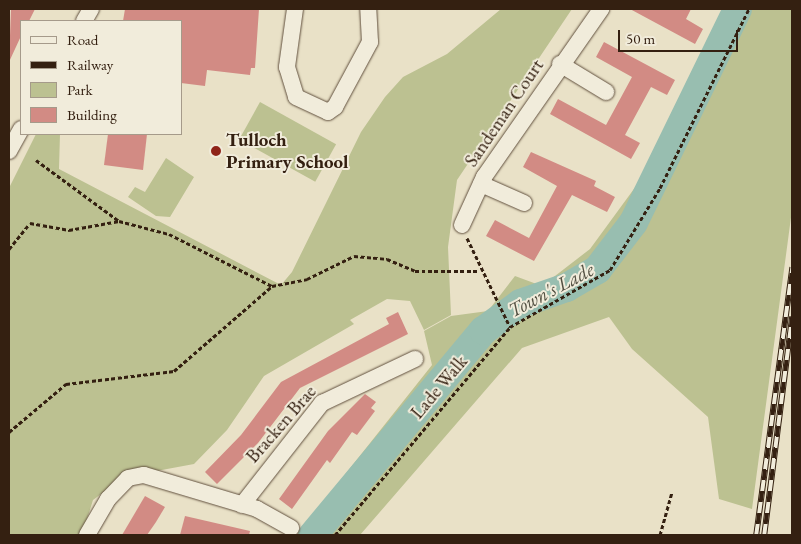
<!DOCTYPE html>
<html>
<head>
<meta charset="utf-8">
<style>
  body { margin:0 }
  #map { position:relative; width:801px; height:544px; overflow:hidden; background:#e9e1c7; font-family:"EB Garamond",serif }
  div>[style] { position:absolute }
  [style*='--x'] { left:calc(var(--x)*1px); top:calc(var(--y)*1px); width:calc(var(--w)*1px); rotate:calc(var(--a)*1deg) }
  .green>* { inset:0; background:#bcc191; transform-origin:0 0 }
  .river>* { height:29px; margin:-14.5px; padding:0 14.5px; transform-origin:14.5px; border-radius:14.5px; background:#98beb0 }
  .building>* { inset:0; background:#d28b84 }
  .path>* { height:3px; margin-top:-1.5px; transform-origin:0; background:repeating-linear-gradient(90deg,#342011 0 4px,transparent 0 6.5px) }
  .roads { filter:drop-shadow(0 0 1px #61503e) drop-shadow(0 0 1px #61503e) }
  .minor>* { height:16px; margin:-8px; padding:0 8px; transform-origin:8px; border-radius:8px; background:#f1ecdb }
  .rail>* { height:5.5px; margin-top:-2.75px; transform-origin:0; background:repeating-linear-gradient(90deg,#f1ecdb 0 11px,#342011 0 22px); box-sizing:border-box; border-block:1px solid #342011 }
  .dots>* { width:14px; height:14px; translate:-50% -50%; box-sizing:border-box; border:2px solid #f1ecdb; border-radius:50% }
  span { translate:-50% -50%; white-space:nowrap; text-align:center; line-height:1.15; -webkit-text-stroke:4px #f1ecdb; paint-order:stroke }
  .street-label { font-size:19px; color:#342011 }
  .poi-label { font-size:19px; color:#342011; font-weight:700 }
  .left { translate:0 -50%; text-align:left }
  .water-label { font-size:20px; color:#524f41; font-style:italic }
  .frame { position:absolute; inset:0; border:10px solid #342011; pointer-events:none }
  .legend { position:absolute; left:20px; top:20px; width:162px; height:115px; box-sizing:border-box; background:#f1ecdb; border:1px solid #a59a8a; margin:0; padding:6px 9px; list-style:none; font-size:15px; color:#342011 }
  .legend li { display:flex; align-items:center; gap:10px; height:25px }
  .legend b { width:25px; border:1px solid #a59a8a }
  .scale { position:absolute; left:618px; top:30px; width:120px; height:22px; box-sizing:border-box; border:2px solid #342011; border-top:0; padding-left:6px; font-size:15px; line-height:18px; white-space:nowrap; color:#342011; -webkit-text-stroke:4px #f1ecdb; paint-order:stroke }
</style>
</head>
<body>
<div id="map">
  <div class="green">
    <i style="clip-path:polygon(501px 9px,572px 9px,457px 180px,448px 247px,451px 315px,424px 330px,410px 301px,387px 299px,350px 320px,354px 324px,264px 376px,227px 430px,194px 464px,124px 477px,93px 500px,82px 535px,9px 535px,9px 188px,36px 134px,60px 134px,59px 169px,281px 285px,292px 272px,361px 132px,385px 97px,403px 77px,447px 54px)"></i>
    <i style="clip-path:polygon(727px 9px,792px 9px,792px 210px,752px 509px,719px 499px,708px 417px,632px 349px,609px 317px,522px 348px,360px 535px,297px 535px,432px 365px,424px 331px,451px 316px,488px 311px,515px 276px,542px 286px,590px 249px,669px 141px)"></i>
    <i style="left:260px;top:102px;width:87px;height:43px;rotate:29deg"></i>
    <i style="clip-path:polygon(166px 158px,194px 177px,170px 217px,156px 216px,128px 197px,135px 187px,145px 192px)"></i>
  </div>
  <div class="river">
    <i style="--x:312;--y:535;--w:267;--a:-50.2"></i>
    <i style="--x:483;--y:330;--w:46;--a:-36.1"></i>
    <i style="--x:520;--y:303;--w:49;--a:-19.2"></i>
    <i style="--x:566;--y:287;--w:36;--a:-30"></i>
    <i style="--x:597;--y:269;--w:59;--a:-52.5"></i>
    <i style="--x:633;--y:222;--w:237;--a:-64"></i>
  </div>
  <div class="building">
    <i style="clip-path:polygon(11px 9px,35px 9px,29px 21px,21px 21px,21px 36px,9px 62px)"></i>
    <i style="clip-path:polygon(125px 9px,259px 9px,255px 68px,251px 68px,250px 75px,207px 70px,205px 86px,181px 83px,181px 21px,123px 21px)"></i>
    <i style="clip-path:polygon(630px 9px,691px 9px,686px 19px,703px 29px,695px 44px)"></i>
    <i style="clip-path:polygon(604px 42px,675px 80px,667px 95px,651px 87px,625px 135px,640px 143px,631px 159px,550px 114px,558px 99px,606px 125px,632px 77px,596px 57px)"></i>
    <i style="clip-path:polygon(108px 134px,147px 134px,143px 170px,104px 165px)"></i>
    <i style="clip-path:polygon(531px 152px,596px 181px,594px 186px,615px 197px,607px 212px,572px 195px,534px 261px,486px 236px,495px 220px,529px 238px,557px 186px,523px 167px)"></i>
    <i style="clip-path:polygon(398px 312px,408px 334px,300px 388px,258px 443px,217px 484px,205px 472px,241px 435px,281px 382px,389px 324px,386px 318px)"></i>
    <i style="clip-path:polygon(365px 394px,376px 402px,371px 408px,375px 411px,357px 435px,352px 432px,330px 463px,327px 460px,292px 509px,279px 499px,328px 431px)"></i>
    <i style="clip-path:polygon(145px 496px,165px 507px,156px 522px,147px 535px,122px 535px)"></i>
    <i style="clip-path:polygon(185px 516px,250px 531px,249px 535px,180px 535px)"></i>
  </div>
  <div class="path">
    <i style="--x:36;--y:160;--w:103;--a:36.3"></i>
    <i style="--x:119;--y:221;--w:52;--a:14.6"></i>
    <i style="--x:169;--y:234;--w:115;--a:26.8"></i>
    <i style="--x:467;--y:238;--w:99;--a:64.2"></i>
    <i style="--x:9;--y:249;--w:33;--a:-51"></i>
    <i style="--x:30;--y:223;--w:40;--a:10"></i>
    <i style="--x:69;--y:230;--w:51;--a:-10.2"></i>
    <i style="--x:9;--y:432;--w:75;--a:-40.1"></i>
    <i style="--x:66;--y:384;--w:109;--a:-6.9"></i>
    <i style="--x:174;--y:371;--w:130;--a:-40.9"></i>
    <i style="--x:272;--y:286;--w:36;--a:-11"></i>
    <i style="--x:307;--y:279;--w:52;--a:-26.1"></i>
    <i style="--x:354;--y:256;--w:33;--a:5"></i>
    <i style="--x:387;--y:259;--w:30;--a:23"></i>
    <i style="--x:415;--y:271;--w:65;--a:0"></i>
    <i style="--x:335;--y:535;--w:272;--a:-49.9"></i>
    <i style="--x:510;--y:327;--w:115;--a:-29.7"></i>
    <i style="--x:610;--y:270;--w:96;--a:-58.6"></i>
    <i style="--x:660;--y:188;--w:200;--a:-63.6"></i>
    <i style="--x:660;--y:535;--w:45;--a:-74.4"></i>
  </div>
  <div class="roads">
    <div class="minor">
      <i style="--x:295;--y:9;--w:59;--a:97.9"></i>
      <i style="--x:287;--y:67;--w:31;--a:73"></i>
      <i style="--x:296;--y:97;--w:35;--a:25"></i>
      <i style="--x:328;--y:112;--w:9;--a:-36"></i>
      <i style="--x:335;--y:107;--w:74;--a:-61.7"></i>
      <i style="--x:370;--y:42;--w:33;--a:-93"></i>
      <i style="--x:84;--y:21;--w:14;--a:-60"></i>
      <i style="--x:560;--y:64;--w:54;--a:31.3"></i>
      <i style="--x:9;--y:151;--w:25;--a:-61"></i>
      <i style="--x:481;--y:184;--w:47;--a:23.8"></i>
      <i style="--x:462;--y:225;--w:53;--a:-65.4"></i>
      <i style="--x:484;--y:177;--w:205;--a:-55.1"></i>
      <i style="--x:242;--y:505;--w:130;--a:-51.9"></i>
      <i style="--x:322;--y:403;--w:103;--a:-25.3"></i>
      <i style="--x:87;--y:535;--w:42;--a:-59.7"></i>
      <i style="--x:108;--y:499;--w:29;--a:-46"></i>
      <i style="--x:128;--y:478;--w:16;--a:-11"></i>
      <i style="--x:144;--y:475;--w:118;--a:16.7"></i>
      <i style="--x:257;--y:509;--w:39;--a:29"></i>
    </div>
  </div>
  <div class="rail">
    <i style="--x:756;--y:535;--w:270;--a:-82.3"></i>
    <i style="--x:764;--y:535;--w:220;--a:-82.7"></i>
  </div>
  <div class="dots">
    <i style="left:216px;top:151px;background:#8f2418"></i>
  </div>
  <div class="street-label">
    <span style="left:504px;top:113px;rotate:-56deg">Sandeman Court</span>
    <span style="left:439px;top:387px;rotate:-50deg">Lade Walk</span>
    <span style="left:281px;top:424px;rotate:-49deg">Bracken Brae</span>
  </div>
  <div class="poi-label">
    <span class="left" style="left:226px;top:151px">Tulloch<br>Primary School</span>
  </div>
  <div class="water-label">
    <span style="left:551px;top:290px;rotate:-28deg">Town's Lade</span>
  </div>
  <div class="frame"></div>
  <ul class="legend">
  <li><b style="height:6px;background:#f1ecdb"></b>Road</li>
  <li><b style="height:6px;background:#342011"></b>Railway</li>
  <li><b style="height:14px;background:#bcc191"></b>Park</li>
  <li><b style="height:14px;background:#d28b84"></b>Building</li>
  </ul>
  <div class="scale">50 m</div>
</div>
</body>
</html>
